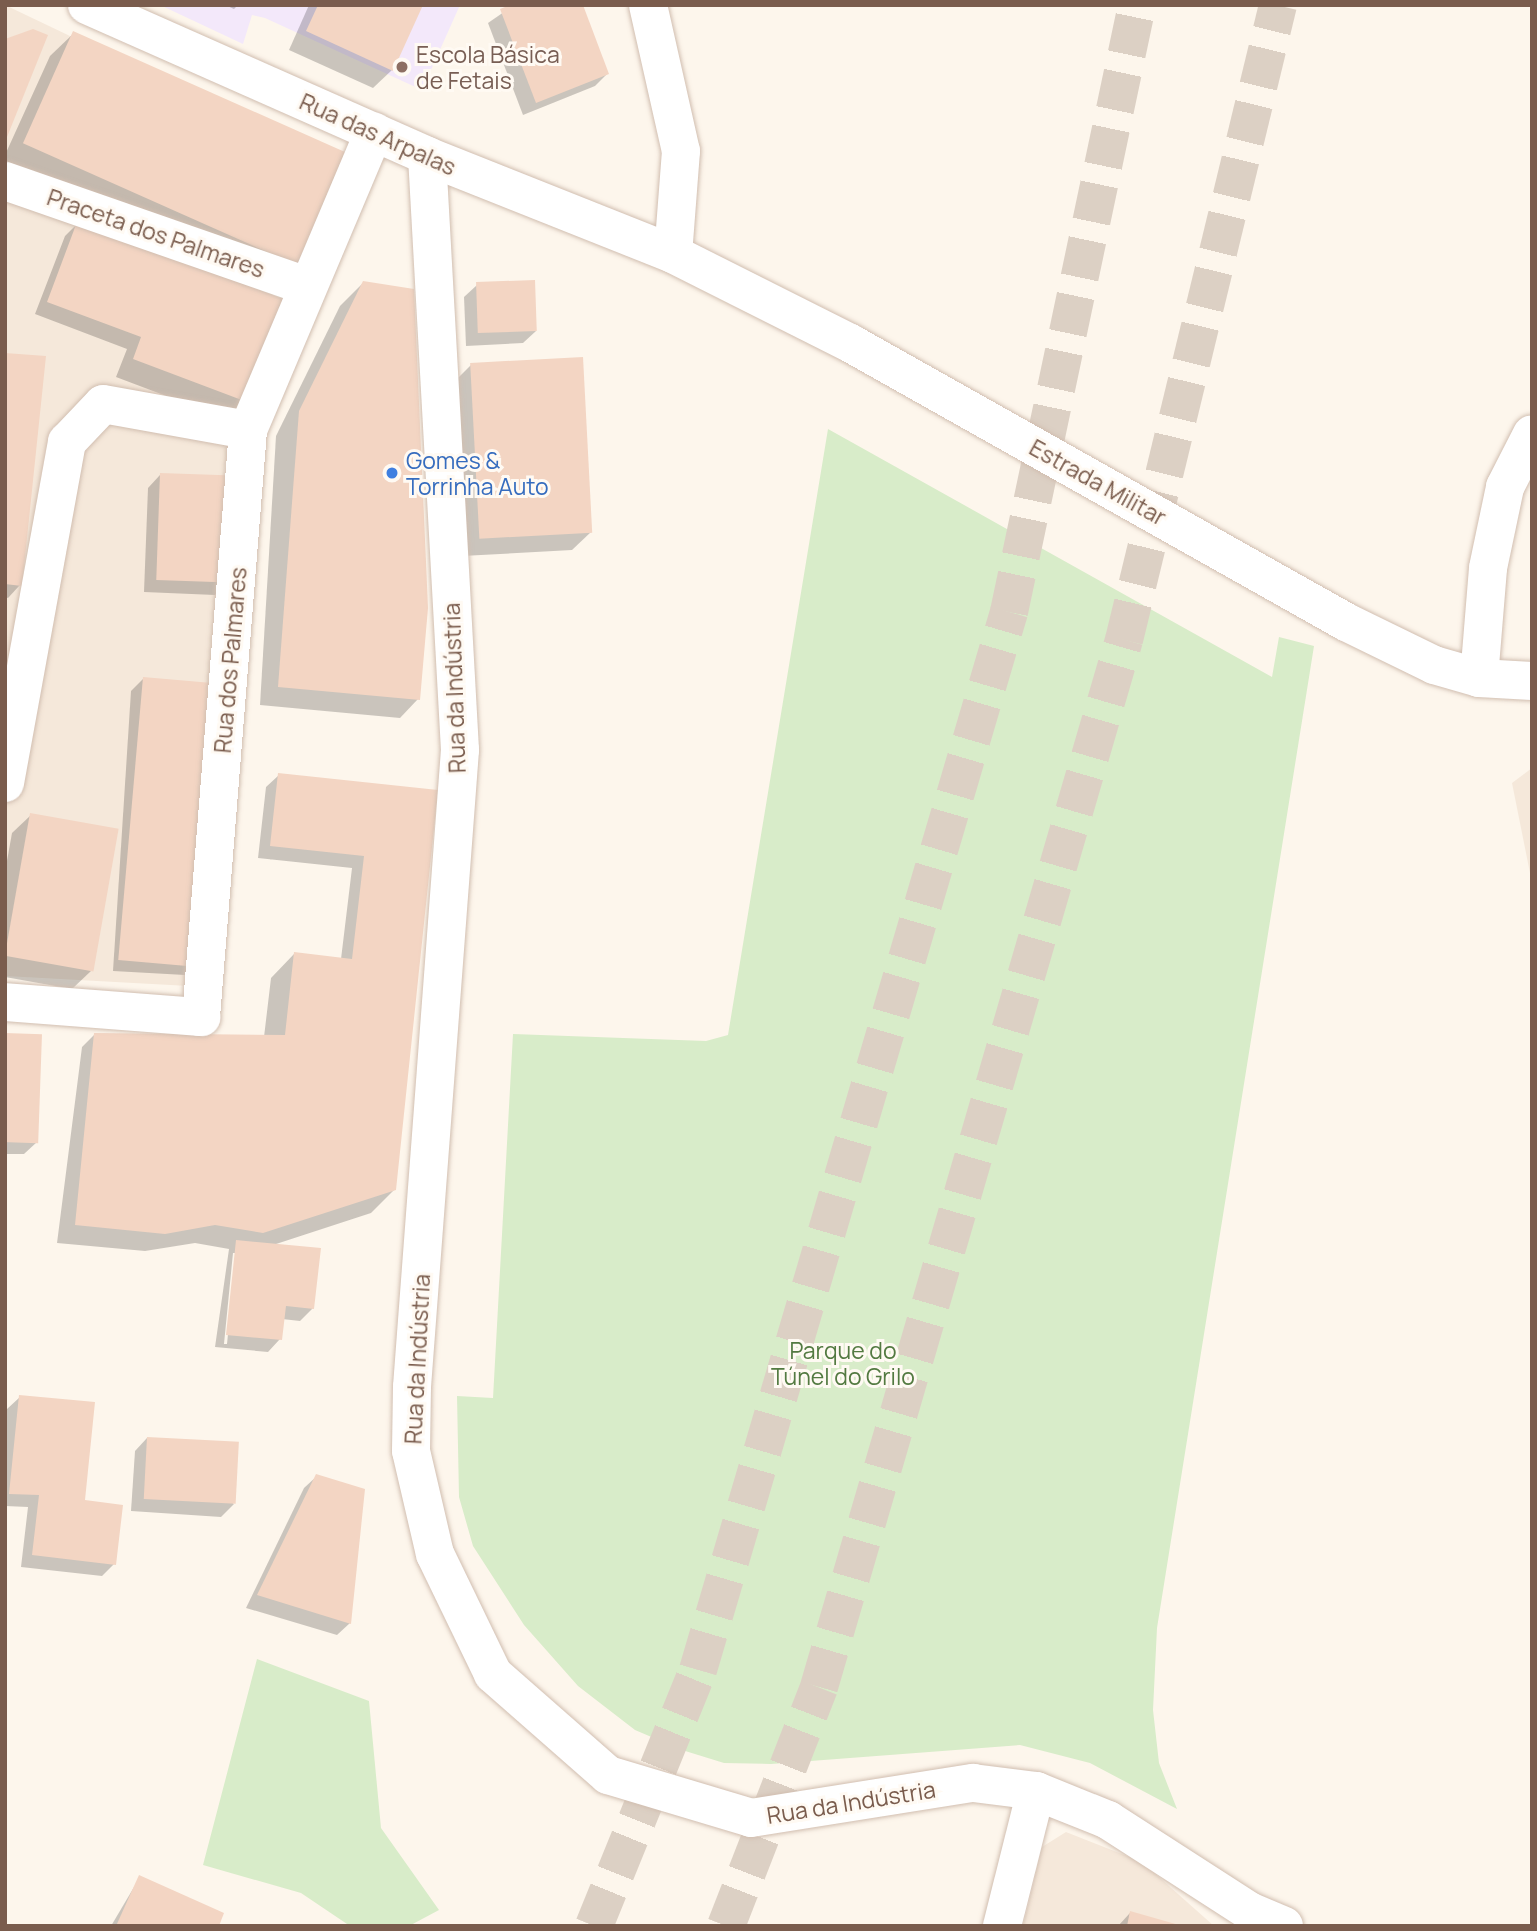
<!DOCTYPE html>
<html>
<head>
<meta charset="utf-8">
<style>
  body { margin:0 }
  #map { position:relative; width:1537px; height:1931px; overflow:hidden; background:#fdf6ec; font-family:Manrope,sans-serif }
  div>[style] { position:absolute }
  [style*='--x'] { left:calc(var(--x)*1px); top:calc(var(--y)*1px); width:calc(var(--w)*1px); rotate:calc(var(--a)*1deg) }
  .residential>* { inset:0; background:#f5e8da }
  .education>* { inset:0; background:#f3e8fa }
  .green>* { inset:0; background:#d8ecc9 }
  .shadow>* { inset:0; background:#0003 }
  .building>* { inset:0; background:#f3d5c3; transform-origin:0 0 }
  .trunk-tunnel>* { height:38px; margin-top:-19px; transform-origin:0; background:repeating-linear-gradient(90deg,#dcd0c4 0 38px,transparent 0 57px) }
  .roads { filter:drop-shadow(0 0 2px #d1beb0) drop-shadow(0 0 2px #d1beb0) }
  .minor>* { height:38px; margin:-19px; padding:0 19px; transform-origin:19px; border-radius:19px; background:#fff }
  .tertiary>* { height:38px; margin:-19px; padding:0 19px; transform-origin:19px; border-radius:19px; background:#fff }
  .dots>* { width:19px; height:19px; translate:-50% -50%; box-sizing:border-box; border:4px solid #fffaf3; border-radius:50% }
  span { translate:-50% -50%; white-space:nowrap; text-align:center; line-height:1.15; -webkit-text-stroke:6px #fffaf3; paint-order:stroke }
  .education-label { font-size:23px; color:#785e54 }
  .left { translate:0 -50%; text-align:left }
  .street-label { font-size:23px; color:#7a5c4d }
  .shop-label { font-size:23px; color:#366cbe }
  .park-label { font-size:23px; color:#537a41 }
  .frame { position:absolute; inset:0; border:7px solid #7a5c4d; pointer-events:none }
</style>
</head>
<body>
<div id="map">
  <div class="residential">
    <i style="clip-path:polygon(5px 5px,338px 164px,277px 282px,225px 464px,189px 986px,5px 976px)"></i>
    <i style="clip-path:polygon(1532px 768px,1532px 883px,1512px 783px)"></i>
    <i style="clip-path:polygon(1066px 1832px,1142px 1862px,1214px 1926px,1023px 1926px,1042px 1847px)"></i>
  </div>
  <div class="education">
    <i style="clip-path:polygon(160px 5px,460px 5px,422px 90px,265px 18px,252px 15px,243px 44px)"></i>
  </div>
  <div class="green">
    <i style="clip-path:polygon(828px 429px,1272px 677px,1279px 637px,1314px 646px,1157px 1628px,1153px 1710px,1159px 1763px,1177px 1809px,1090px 1763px,1020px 1745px,771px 1764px,724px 1763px,682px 1750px,635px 1730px,578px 1686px,524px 1625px,473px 1546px,459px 1497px,457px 1396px,493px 1398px,513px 1034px,706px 1041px,728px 1035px)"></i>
    <i style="clip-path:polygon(257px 1659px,369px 1701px,381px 1828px,439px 1910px,409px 1926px,350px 1926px,301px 1893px,203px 1865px)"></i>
  </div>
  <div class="shadow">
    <i style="clip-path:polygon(225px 5px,238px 5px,234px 9px)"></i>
    <i style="clip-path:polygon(309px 5px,421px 5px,392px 70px,373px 88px,289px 50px)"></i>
    <i style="clip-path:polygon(514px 5px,607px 74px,595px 86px,523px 115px,488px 23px)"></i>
    <i style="clip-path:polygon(74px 33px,305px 272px,5px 170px,5px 155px,50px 56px)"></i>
    <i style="clip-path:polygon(77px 224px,246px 401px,227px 419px,116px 377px,127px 349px,35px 314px,65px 236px)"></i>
    <i style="clip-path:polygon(364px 282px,418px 699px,400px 718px,260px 705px,276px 436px,340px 306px)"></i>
    <i style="clip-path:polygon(477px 285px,536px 331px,523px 343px,466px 346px,464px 297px)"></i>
    <i style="clip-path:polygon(5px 355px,20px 585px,8px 598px,5px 597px)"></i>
    <i style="clip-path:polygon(471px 365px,591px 532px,572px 550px,462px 556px,452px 384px)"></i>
    <i style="clip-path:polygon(160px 475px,228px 583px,215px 595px,144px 592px,148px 488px)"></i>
    <i style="clip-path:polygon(143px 679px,197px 962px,185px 975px,113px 971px,131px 691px)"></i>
    <i style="clip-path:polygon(evenodd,279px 775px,436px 792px,395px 1189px,371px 1213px,273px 1245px,313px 1308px,300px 1321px,282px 1319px,280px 1339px,268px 1352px,215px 1347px,229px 1249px,195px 1243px,145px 1251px,57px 1243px,82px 1047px,95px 1034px,264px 1037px,271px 978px,294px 954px,341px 959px,352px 868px,258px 858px,266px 787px,279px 775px,233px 1253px,236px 1253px,227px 1344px,224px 1344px,233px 1253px)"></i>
    <i style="clip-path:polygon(31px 815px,91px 971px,72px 989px,5px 977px,5px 872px,12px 833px)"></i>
    <i style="clip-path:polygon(5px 1035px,37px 1142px,24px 1154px,5px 1154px)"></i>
    <i style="clip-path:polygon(20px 1397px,114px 1564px,102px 1576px,21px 1567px,28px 1507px,5px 1506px,7px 1409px)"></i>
    <i style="clip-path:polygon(147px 1438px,234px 1504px,221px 1517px,131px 1511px,135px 1451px)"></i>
    <i style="clip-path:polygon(317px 1476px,350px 1623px,337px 1635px,246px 1608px,304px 1488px)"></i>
    <i style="clip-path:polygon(140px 1877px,217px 1926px,111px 1926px)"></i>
    <i style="clip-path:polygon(1130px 1913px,1176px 1926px,1118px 1926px)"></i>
  </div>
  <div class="building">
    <i style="clip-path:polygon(318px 5px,423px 5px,393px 71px,306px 31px)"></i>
    <i style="clip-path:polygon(510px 5px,583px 5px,609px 74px,536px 103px,500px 9px)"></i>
    <i style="clip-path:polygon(33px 29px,48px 35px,5px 142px,5px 39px)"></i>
    <i style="left:73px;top:31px;width:313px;height:123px;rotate:24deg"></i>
    <i style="clip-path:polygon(77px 222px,286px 300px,247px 402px,133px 359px,141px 337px,47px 302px)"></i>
    <i style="left:535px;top:280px;width:51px;height:59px;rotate:88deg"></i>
    <i style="clip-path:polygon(363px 281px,414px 289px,428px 608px,420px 700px,278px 687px,299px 411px)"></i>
    <i style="clip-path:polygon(5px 353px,46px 356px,22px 586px,5px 584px)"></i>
    <i style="left:583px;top:357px;width:176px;height:113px;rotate:87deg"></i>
    <i style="left:160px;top:473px;width:73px;height:107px;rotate:2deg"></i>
    <i style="left:143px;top:677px;width:75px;height:284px;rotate:5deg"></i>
    <i style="clip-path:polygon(278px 773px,438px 790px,396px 1190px,263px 1233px,215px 1225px,165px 1234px,75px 1225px,94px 1033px,285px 1035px,294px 952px,352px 959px,364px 856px,270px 846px)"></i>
    <i style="left:30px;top:813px;width:90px;height:145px;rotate:10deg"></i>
    <i style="left:5px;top:1033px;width:37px;height:109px;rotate:2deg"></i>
    <i style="clip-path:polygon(236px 1240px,321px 1248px,314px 1309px,286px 1306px,282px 1340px,226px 1335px)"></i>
    <i style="clip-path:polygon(19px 1395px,95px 1402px,85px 1500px,123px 1505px,116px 1565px,32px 1555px,39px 1495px,9px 1494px)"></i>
    <i style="left:147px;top:1437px;width:92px;height:62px;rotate:3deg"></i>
    <i style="clip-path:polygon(316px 1474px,365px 1489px,351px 1624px,257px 1595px)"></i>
    <i style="clip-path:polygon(139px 1875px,224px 1913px,219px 1926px,116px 1926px)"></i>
    <i style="clip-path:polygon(1130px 1911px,1179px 1925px,1179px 1926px,1127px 1926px)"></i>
  </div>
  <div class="trunk-tunnel">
    <i style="--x:594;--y:1926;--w:276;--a:-67.9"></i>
    <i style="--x:698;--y:1670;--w:1103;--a:-73.62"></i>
    <i style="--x:1009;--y:612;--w:620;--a:-78.09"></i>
    <i style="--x:726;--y:1926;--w:256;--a:-68.7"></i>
    <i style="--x:819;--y:1687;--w:1091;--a:-73.76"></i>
    <i style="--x:1124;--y:640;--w:653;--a:-76.37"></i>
  </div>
  <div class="roads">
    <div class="minor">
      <i style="--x:648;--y:5;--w:150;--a:77.3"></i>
      <i style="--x:681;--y:151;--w:103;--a:94.4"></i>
      <i style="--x:427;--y:156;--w:595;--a:86.82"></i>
      <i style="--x:460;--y:750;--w:639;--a:94.31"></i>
      <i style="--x:412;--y:1387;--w:64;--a:90.9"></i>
      <i style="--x:411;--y:1451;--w:106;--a:76.9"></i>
      <i style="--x:435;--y:1554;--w:133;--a:64.2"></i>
      <i style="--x:493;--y:1674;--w:153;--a:41.3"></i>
      <i style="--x:608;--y:1775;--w:149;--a:16.7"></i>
      <i style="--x:751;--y:1818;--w:225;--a:-9"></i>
      <i style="--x:973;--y:1783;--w:64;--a:7.2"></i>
      <i style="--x:1036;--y:1791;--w:78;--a:21.9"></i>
      <i style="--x:1108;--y:1820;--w:168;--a:32.8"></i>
      <i style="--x:1249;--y:1911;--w:38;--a:23"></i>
      <i style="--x:5;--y:181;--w:320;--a:19.2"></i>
      <i style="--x:1479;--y:678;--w:110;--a:-85.3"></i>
      <i style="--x:1488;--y:568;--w:83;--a:-78.1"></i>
      <i style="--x:1505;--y:487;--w:59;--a:-63"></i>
      <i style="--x:5;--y:783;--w:347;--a:-79.7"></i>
      <i style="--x:67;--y:442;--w:52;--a:-46.5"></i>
      <i style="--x:103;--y:404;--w:147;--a:10.2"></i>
      <i style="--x:5;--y:1002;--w:197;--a:4.4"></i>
      <i style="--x:201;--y:1017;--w:589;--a:-85.42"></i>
      <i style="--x:248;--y:430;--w:324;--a:-67.1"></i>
      <i style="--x:1002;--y:1926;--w:139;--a:-75.9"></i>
    </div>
    <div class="tertiary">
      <i style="--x:87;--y:5;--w:372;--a:23.9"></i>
      <i style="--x:427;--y:156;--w:265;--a:21.7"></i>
      <i style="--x:673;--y:254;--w:198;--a:26.7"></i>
      <i style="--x:850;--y:343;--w:569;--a:29.36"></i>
      <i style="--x:1346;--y:622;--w:98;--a:26"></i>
      <i style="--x:1434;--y:665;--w:47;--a:16.1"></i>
      <i style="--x:1479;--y:678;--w:53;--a:3.2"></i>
    </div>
  </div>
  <div class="dots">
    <i style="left:402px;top:67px;background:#8d6e63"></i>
    <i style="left:392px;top:473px;background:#3f7fe0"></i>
  </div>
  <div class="education-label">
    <span class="left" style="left:416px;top:67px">Escola Básica<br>de Fetais</span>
  </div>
  <div class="street-label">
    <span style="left:378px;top:134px;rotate:24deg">Rua das Arpalas</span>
    <span style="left:156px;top:233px;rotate:19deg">Praceta dos Palmares</span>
    <span style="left:1098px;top:482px;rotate:29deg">Estrada Militar</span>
    <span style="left:230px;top:660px;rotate:-85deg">Rua dos Palmares</span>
    <span style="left:454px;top:688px;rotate:-92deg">Rua da Indústria</span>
    <span style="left:417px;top:1359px;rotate:-87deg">Rua da Indústria</span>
    <span style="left:851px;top:1802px;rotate:-9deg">Rua da Indústria</span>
  </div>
  <div class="shop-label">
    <span class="left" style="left:406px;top:473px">Gomes &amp;<br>Torrinha Auto</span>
  </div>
  <div class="park-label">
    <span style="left:843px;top:1363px">Parque do<br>Túnel do Grilo</span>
  </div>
  <div class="frame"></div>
</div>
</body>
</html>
